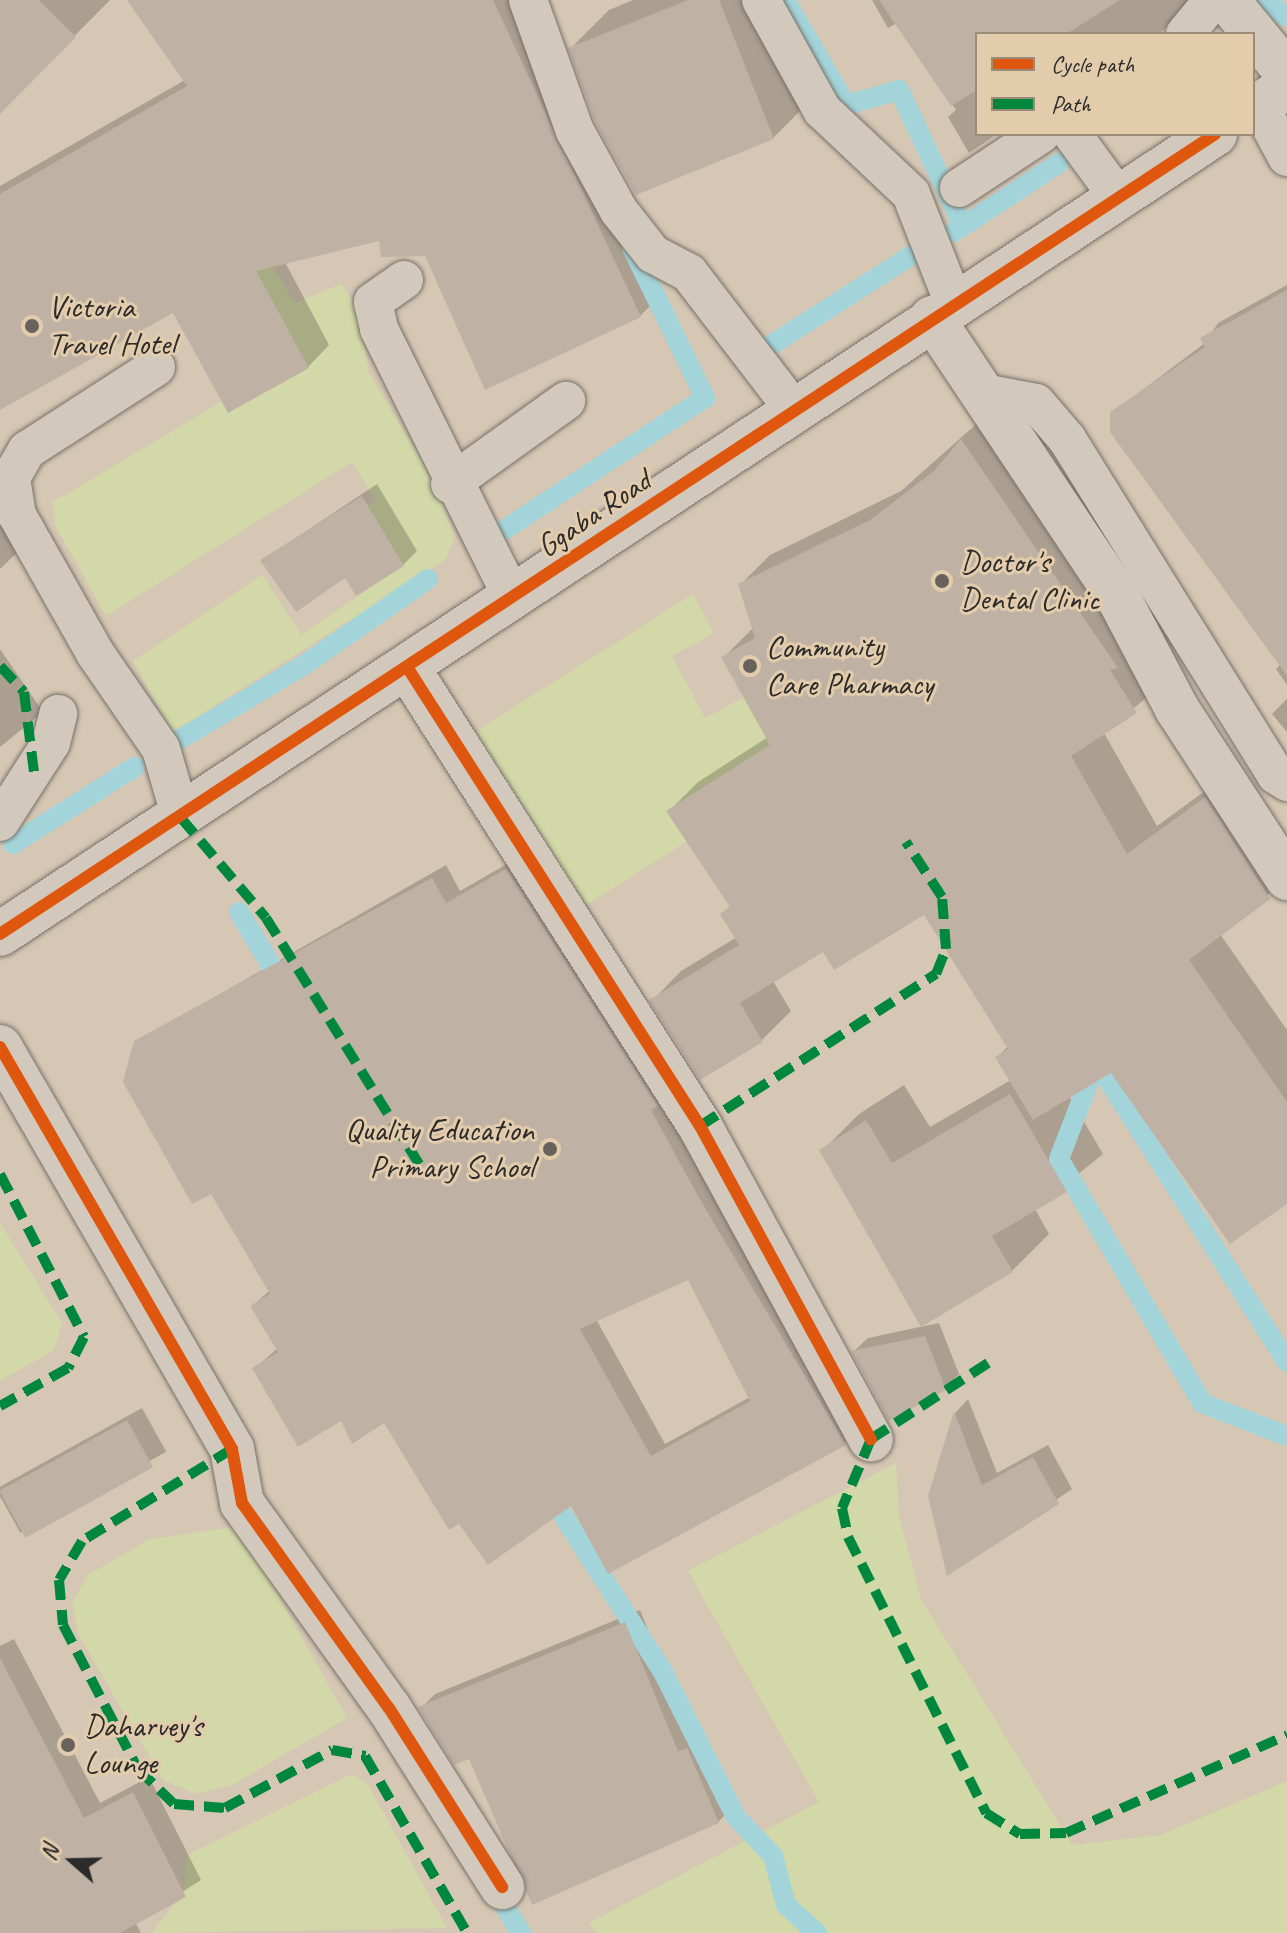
<!DOCTYPE html>
<html>
<head>
<meta charset="utf-8">
<style>
  body { margin:0 }
  #map { position:relative; width:1287px; height:1933px; overflow:hidden; background:#d6c7b4; font-family:Caveat,sans-serif }
  div>[style] { position:absolute }
  [style*='--x'] { left:calc(var(--x)*1px); top:calc(var(--y)*1px); width:calc(var(--w)*1px); rotate:calc(var(--a)*1deg) }
  .green>* { inset:0; background:#d2d8a7 }
  .shadow>* { inset:0; background:#0003; transform-origin:0 0 }
  .stream>* { height:20px; margin:-10px; padding:0 10px; transform-origin:10px; border-radius:10px; background:#a2d4da }
  .building>* { inset:0; background:#bfb2a4; transform-origin:0 0 }
  .roads { filter:drop-shadow(0 0 2px #787169) drop-shadow(0 0 2px #787169) }
  .lane>* { height:38px; margin:-19px; padding:0 19px; transform-origin:19px; border-radius:19px; background:#d2c9bc }
  .street>* { height:44px; margin:-22px; padding:0 22px; transform-origin:22px; border-radius:22px; background:#d2c9bc }
  .secondary>* { height:44px; margin:-22px; padding:0 22px; transform-origin:22px; border-radius:22px; background:#d2c9bc }
  .quiet>* { height:10px; margin-top:-5px; transform-origin:0; background:repeating-linear-gradient(90deg,#00873e 0 20px,transparent 0 30px) }
  .cycleway>* { height:12px; margin:-6px; padding:0 6px; transform-origin:6px; border-radius:6px; background:#df570e }
  .dots>* { width:22px; height:22px; translate:-50% -50%; box-sizing:border-box; border:4px solid #e3ccac; border-radius:50% }
  span { translate:-50% -50%; white-space:nowrap; text-align:center; line-height:1.15; -webkit-text-stroke:6px #e3ccac; paint-order:stroke }
  .poi-label { font-size:32px; color:#2b2b2b }
  .left { translate:0 -50%; text-align:left }
  .right { translate:-100% -50%; text-align:right }
  .street-label { font-size:32px; color:#2b2b2b }
  .legend { position:absolute; left:975px; top:32px; width:280px; height:104px; box-sizing:border-box; background:#e3ccac; border:2px solid #998c78; margin:0; padding:10px 14px; list-style:none; font-size:24px; color:#2b2b2b }
  .legend li { display:flex; align-items:center; gap:16px; height:40px }
  .legend b { width:40px; border:2px solid #998c78 }
  .north { position:absolute; left:32px; top:1821px; width:80px; height:80px; -webkit-text-stroke:6px #e3ccac; paint-order:stroke; rotate:290deg; font-size:22px; font-weight:700; line-height:32px; text-align:center; color:#2b2b2b }
  .north::after { content:''; display:block; margin:auto; width:28px; height:36px; background:#2b2b2b; clip-path:polygon(50% 0,100% 100%,50% 72%,0 100%) }
</style>
</head>
<body>
<div id="map">
  <div class="green">
    <i style="clip-path:polygon(270px 262px,295px 303px,341px 284px,359px 309px,369px 373px,426px 468px,455px 536px,445px 560px,173px 732px,133px 661px,262px 575px,301px 635px,402px 566px,364px 507px,375px 500px,352px 462px,106px 616px,55px 525px,53px 502px,297px 357px,251px 268px)"></i>
    <i style="clip-path:polygon(693px 594px,714px 633px,672px 656px,705px 718px,756px 691px,847px 740px,580px 909px,475px 732px)"></i>
    <i style="clip-path:polygon(0 1223px,62px 1323px,54px 1350px,0 1381px)"></i>
    <i style="clip-path:polygon(896px 1463px,899px 1517px,921px 1599px,1072px 1845px,1161px 1835px,1287px 1781px,1287px 1933px,597px 1933px,589px 1923px,819px 1802px,688px 1571px)"></i>
    <i style="clip-path:polygon(239px 1526px,347px 1718px,232px 1785px,197px 1794px,163px 1780px,78px 1634px,72px 1602px,88px 1575px,148px 1540px)"></i>
    <i style="clip-path:polygon(352px 1774px,367px 1783px,447px 1928px,151px 1933px,183px 1894px,187px 1855px)"></i>
  </div>
  <div class="shadow">
    <i style="clip-path:polygon(0 0,110px 0,0 111px)"></i>
    <i style="clip-path:polygon(153px 0,527px 0,662px 294px,640px 316px,380px 239px,285px 262px,329px 345px,308px 367px,174px 310px,0 408px,0 186px,185px 80px)"></i>
    <i style="clip-path:polygon(633px 0,772px 0,812px 99px,773px 138px,571px 48px,609px 10px)"></i>
    <i style="clip-path:polygon(872px 0,1194px 0,1159px 34px,977px 34px,977px 134px,997px 134px,969px 153px,948px 117px,956px 110px,897px 23px,888px 28px)"></i>
    <i style="clip-path:polygon(1287px 285px,1287px 685px,1276px 669px,1281px 664px,1112px 413px,1205px 343px,1218px 323px)"></i>
    <i style="clip-path:polygon(991px 411px,1165px 682px,1104px 733px,1157px 826px,1235px 769px,1287px 879px,1220px 934px,1287px 1030px,1287px 1201px,1112px 1070px,1069px 1096px,1103px 1154px,1035px 1209px,1049px 1234px,1012px 1271px,822px 1151px,859px 1114px,904px 1085px,930px 1127px,1011px 1080px,997px 1058px,1008px 1046px,924px 912px,823px 950px,773px 981px,791px 1011px,762px 1040px,652px 1001px,681px 971px,737px 937px,722px 914px,731px 905px,669px 811px,698px 782px,768px 737px,724px 657px,754px 627px,741px 584px,770px 555px,901px 491px)"></i>
    <i style="clip-path:polygon(377px 484px,417px 551px,403px 565px,263px 560px)"></i>
    <i style="clip-path:polygon(0 502px,26px 544px,0 569px)"></i>
    <i style="clip-path:polygon(0 649px,43px 712px,0 747px)"></i>
    <i style="clip-path:polygon(1287px 699px,1287px 732px,1272px 714px)"></i>
    <i style="clip-path:polygon(evenodd,521px 856px,858px 1429px,844px 1443px,571px 1503px,385px 1421px,342px 1418px,254px 1369px,278px 1348px,253px 1306px,270px 1290px,136px 1042px,446px 865px,460px 891px,521px 856px,688px 1277px,750px 1397px,665px 1444px,596px 1319px,688px 1277px)"></i>
    <i style="clip-path:polygon(939px 1323px,959px 1374px,944px 1388px,854px 1351px,868px 1338px)"></i>
    <i style="clip-path:polygon(968px 1399px,997px 1473px,1048px 1445px,1072px 1489px,948px 1573px,931px 1496px,956px 1412px)"></i>
    <i style="left:142px;top:1408px;width:50px;height:167px;rotate:61deg"></i>
    <i style="clip-path:polygon(640px 1610px,692px 1739px,701px 1735px,732px 1808px,718px 1822px,470px 1756px,421px 1708px,435px 1694px)"></i>
    <i style="clip-path:polygon(14px 1639px,100px 1803px,149px 1777px,201px 1880px,135px 1922px,141px 1933px,0 1933px,0 1646px)"></i>
  </div>
  <div class="stream">
    <i style="--x:785;--y:0;--w:121;--a:59.8"></i>
    <i style="--x:846;--y:105;--w:55;--a:-15.8"></i>
    <i style="--x:899;--y:90;--w:150;--a:64.8"></i>
    <i style="--x:1265;--y:0;--w:26;--a:39"></i>
    <i style="--x:954;--y:232;--w:126;--a:-33.3"></i>
    <i style="--x:632;--y:248;--w:167;--a:64"></i>
    <i style="--x:754;--y:356;--w:191;--a:-32.6"></i>
    <i style="--x:478;--y:547;--w:272;--a:-33.3"></i>
    <i style="--x:705;--y:398;--w:9;--a:148"></i>
    <i style="--x:157;--y:753;--w:171;--a:-30.9"></i>
    <i style="--x:304;--y:665;--w:151;--a:-34.7"></i>
    <i style="--x:13;--y:844;--w:144;--a:-32.3"></i>
    <i style="--x:239;--y:912;--w:87;--a:59"></i>
    <i style="--x:1087;--y:1063;--w:14;--a:73"></i>
    <i style="--x:1091;--y:1076;--w:89;--a:111.1"></i>
    <i style="--x:1059;--y:1159;--w:283;--a:59.6"></i>
    <i style="--x:1202;--y:1403;--w:91;--a:21.2"></i>
    <i style="--x:1101;--y:1069;--w:347;--a:57.6"></i>
    <i style="--x:548;--y:1492;--w:214;--a:57.4"></i>
    <i style="--x:663;--y:1672;--w:162;--a:63.3"></i>
    <i style="--x:736;--y:1817;--w:54;--a:46.5"></i>
    <i style="--x:773;--y:1856;--w:51;--a:75.1"></i>
    <i style="--x:786;--y:1905;--w:42;--a:42.1"></i>
    <i style="--x:501;--y:1900;--w:39;--a:59"></i>
  </div>
  <div class="building">
    <i style="clip-path:polygon(0 0,39px 0,76px 37px,0 114px)"></i>
    <i style="clip-path:polygon(127px 0,493px 0,641px 317px,485px 390px,425px 256px,381px 257px,379px 241px,256px 271px,309px 368px,228px 413px,173px 313px,0 410px,0 194px,187px 86px)"></i>
    <i style="clip-path:polygon(688px 0,719px 0,774px 139px,636px 195px,595px 122px,568px 48px)"></i>
    <i style="clip-path:polygon(879px 0,1120px 0,1066px 34px,977px 34px,977px 90px,951px 106px)"></i>
    <i style="clip-path:polygon(1287px 290px,1287px 676px,1110px 432px,1110px 412px,1205px 347px,1200px 338px)"></i>
    <i style="clip-path:polygon(961px 439px,1118px 668px,1110px 670px,1137px 713px,1071px 756px,1127px 854px,1205px 797px,1270px 899px,1189px 960px,1287px 1102px,1287px 1204px,1230px 1244px,1111px 1073px,1033px 1120px,995px 1057px,1008px 1049px,924px 915px,834px 970px,823px 952px,740px 1003px,763px 1042px,700px 1080px,649px 1000px,739px 945px,720px 914px,730px 907px,666px 811px,770px 745px,721px 657px,755px 638px,738px 584px,870px 520px,934px 471px)"></i>
    <i style="clip-path:polygon(362px 496px,404px 566px,356px 596px,345px 578px,296px 612px,260px 560px)"></i>
    <i style="clip-path:polygon(evenodd,506px 869px,658px 1106px,651px 1110px,702px 1203px,846px 1445px,608px 1574px,571px 1506px,488px 1565px,459px 1524px,449px 1530px,384px 1423px,352px 1444px,341px 1421px,298px 1447px,252px 1368px,278px 1352px,250px 1306px,270px 1294px,211px 1194px,192px 1204px,123px 1082px,134px 1041px,432px 878px,446px 903px,506px 869px,688px 1280px,750px 1401px,651px 1456px,580px 1329px,688px 1280px)"></i>
    <i style="clip-path:polygon(1010px 1094px,1067px 1192px,992px 1236px,1013px 1272px,921px 1327px,819px 1150px,866px 1120px,892px 1163px)"></i>
    <i style="clip-path:polygon(925px 1336px,946px 1390px,889px 1421px,851px 1351px)"></i>
    <i style="clip-path:polygon(954px 1411px,982px 1485px,1033px 1457px,1059px 1504px,947px 1576px,928px 1496px)"></i>
    <i style="left:127px;top:1420px;width:54px;height:146px;rotate:61deg"></i>
    <i style="clip-path:polygon(625px 1622px,678px 1751px,687px 1748px,719px 1823px,532px 1905px,469px 1759px,454px 1765px,418px 1707px)"></i>
    <i style="clip-path:polygon(0 1658px,84px 1818px,133px 1792px,186px 1897px,120px 1933px,0 1933px)"></i>
  </div>
  <div class="roads">
    <div class="lane">
      <i style="--x:528;--y:0;--w:139;--a:70.3"></i>
      <i style="--x:575;--y:131;--w:91;--a:61.2"></i>
      <i style="--x:619;--y:211;--w:55;--a:51.7"></i>
      <i style="--x:653;--y:254;--w:41;--a:27.8"></i>
      <i style="--x:689;--y:273;--w:174;--a:52.5"></i>
      <i style="--x:761;--y:0;--w:126;--a:61"></i>
      <i style="--x:822;--y:110;--w:122;--a:43.3"></i>
      <i style="--x:911;--y:194;--w:118;--a:68.6"></i>
      <i style="--x:1185;--y:34;--w:44;--a:-50.5"></i>
      <i style="--x:1259;--y:105;--w:59;--a:61.7"></i>
      <i style="--x:1072;--y:134;--w:78;--a:53.9"></i>
      <i style="--x:959;--y:188;--w:98;--a:-33.4"></i>
      <i style="--x:404;--y:280;--w:38;--a:145"></i>
      <i style="--x:373;--y:302;--w:28;--a:77"></i>
      <i style="--x:379;--y:329;--w:301;--a:63.6"></i>
      <i style="--x:156;--y:367;--w:153;--a:147.2"></i>
      <i style="--x:27;--y:450;--w:32;--a:120"></i>
      <i style="--x:11;--y:478;--w:37;--a:81"></i>
      <i style="--x:17;--y:515;--w:159;--a:60.5"></i>
      <i style="--x:95;--y:653;--w:116;--a:55.5"></i>
      <i style="--x:161;--y:749;--w:72;--a:73.8"></i>
      <i style="--x:983;--y:393;--w:54;--a:10.7"></i>
      <i style="--x:1036;--y:403;--w:48;--a:49.3"></i>
      <i style="--x:1067;--y:439;--w:396;--a:58.1"></i>
      <i style="--x:1276;--y:775;--w:13;--a:32"></i>
      <i style="--x:450;--y:484;--w:143;--a:-35.6"></i>
      <i style="--x:0;--y:822;--w:94;--a:-57.2"></i>
      <i style="--x:51;--y:743;--w:30;--a:-76"></i>
    </div>
    <div class="street">
      <i style="--x:1227;--y:0;--w:94;--a:50.6"></i>
      <i style="--x:932;--y:318;--w:335;--a:56.3"></i>
      <i style="--x:1118;--y:597;--w:127;--a:62.2"></i>
      <i style="--x:1177;--y:709;--w:202;--a:56.9"></i>
      <i style="--x:409;--y:670;--w:541;--a:57.46"></i>
      <i style="--x:700;--y:1126;--w:357;--a:61.4"></i>
      <i style="--x:0;--y:1047;--w:464;--a:60"></i>
      <i style="--x:232;--y:1449;--w:55;--a:79.5"></i>
      <i style="--x:242;--y:1503;--w:252;--a:54.4"></i>
      <i style="--x:389;--y:1708;--w:212;--a:57.7"></i>
    </div>
    <div class="secondary">
      <i style="--x:1253;--y:109;--w:40;--a:-32.9"></i>
      <i style="--x:0;--y:934;--w:1455;--a:-33.36"></i>
    </div>
  </div>
  <div class="quiet">
    <i style="--x:0;--y:666;--w:35;--a:47"></i>
    <i style="--x:24;--y:692;--w:81;--a:82.9"></i>
    <i style="--x:181;--y:818;--w:131;--a:49.6"></i>
    <i style="--x:266;--y:918;--w:291;--a:58.1"></i>
    <i style="--x:700;--y:1126;--w:281;--a:-32.8"></i>
    <i style="--x:936;--y:974;--w:27;--a:-68"></i>
    <i style="--x:946;--y:949;--w:52;--a:-94.4"></i>
    <i style="--x:942;--y:897;--w:66;--a:-123.2"></i>
    <i style="--x:0;--y:1174;--w:183;--a:62.7"></i>
    <i style="--x:84;--y:1337;--w:35;--a:117"></i>
    <i style="--x:68;--y:1368;--w:78;--a:150.8"></i>
    <i style="--x:988;--y:1363;--w:140;--a:147"></i>
    <i style="--x:871;--y:1439;--w:75;--a:112.8"></i>
    <i style="--x:842;--y:1508;--w:30;--a:78"></i>
    <i style="--x:848;--y:1537;--w:309;--a:63.4"></i>
    <i style="--x:986;--y:1813;--w:40;--a:32"></i>
    <i style="--x:1020;--y:1834;--w:46;--a:-1.2"></i>
    <i style="--x:1066;--y:1833;--w:242;--a:-23.9"></i>
    <i style="--x:232;--y:1449;--w:176;--a:148.5"></i>
    <i style="--x:82;--y:1541;--w:45;--a:120.5"></i>
    <i style="--x:59;--y:1580;--w:45;--a:84.9"></i>
    <i style="--x:63;--y:1625;--w:162;--a:62.5"></i>
    <i style="--x:138;--y:1769;--w:50;--a:44.2"></i>
    <i style="--x:174;--y:1804;--w:51;--a:4.5"></i>
    <i style="--x:225;--y:1808;--w:122;--a:-28.5"></i>
    <i style="--x:332;--y:1750;--w:34;--a:10"></i>
    <i style="--x:365;--y:1756;--w:204;--a:60"></i>
  </div>
  <div class="cycleway">
    <i style="--x:409;--y:670;--w:541;--a:57.46"></i>
    <i style="--x:700;--y:1126;--w:357;--a:61.4"></i>
    <i style="--x:0;--y:934;--w:1455;--a:-33.36"></i>
    <i style="--x:0;--y:1047;--w:464;--a:60"></i>
    <i style="--x:232;--y:1449;--w:55;--a:79.5"></i>
    <i style="--x:242;--y:1503;--w:252;--a:54.4"></i>
    <i style="--x:389;--y:1708;--w:212;--a:57.7"></i>
  </div>
  <div class="dots">
    <i style="left:32px;top:326px;background:#67625b"></i>
    <i style="left:942px;top:581px;background:#67625b"></i>
    <i style="left:750px;top:666px;background:#67625b"></i>
    <i style="left:550px;top:1149px;background:#67625b"></i>
    <i style="left:68px;top:1745px;background:#67625b"></i>
  </div>
  <div class="poi-label">
    <span class="left" style="left:48px;top:326px">Victoria<br>Travel Hotel</span>
    <span class="left" style="left:960px;top:581px">Doctor's<br>Dental Clinic</span>
    <span class="left" style="left:766px;top:666px">Community<br>Care Pharmacy</span>
    <span class="right" style="left:534px;top:1149px">Quality Education<br>Primary School</span>
    <span class="left" style="left:84px;top:1745px">Daharvey's<br>Lounge</span>
  </div>
  <div class="street-label">
    <span style="left:594px;top:514px;rotate:-34deg">Ggaba Road</span>
  </div>
  <ul class="legend">
  <li><b style="height:10px;background:#df570e"></b>Cycle path</li>
  <li><b style="height:10px;background:#00873e"></b>Path</li>
  </ul>
  <div class="north">N</div>
</div>
</body>
</html>
